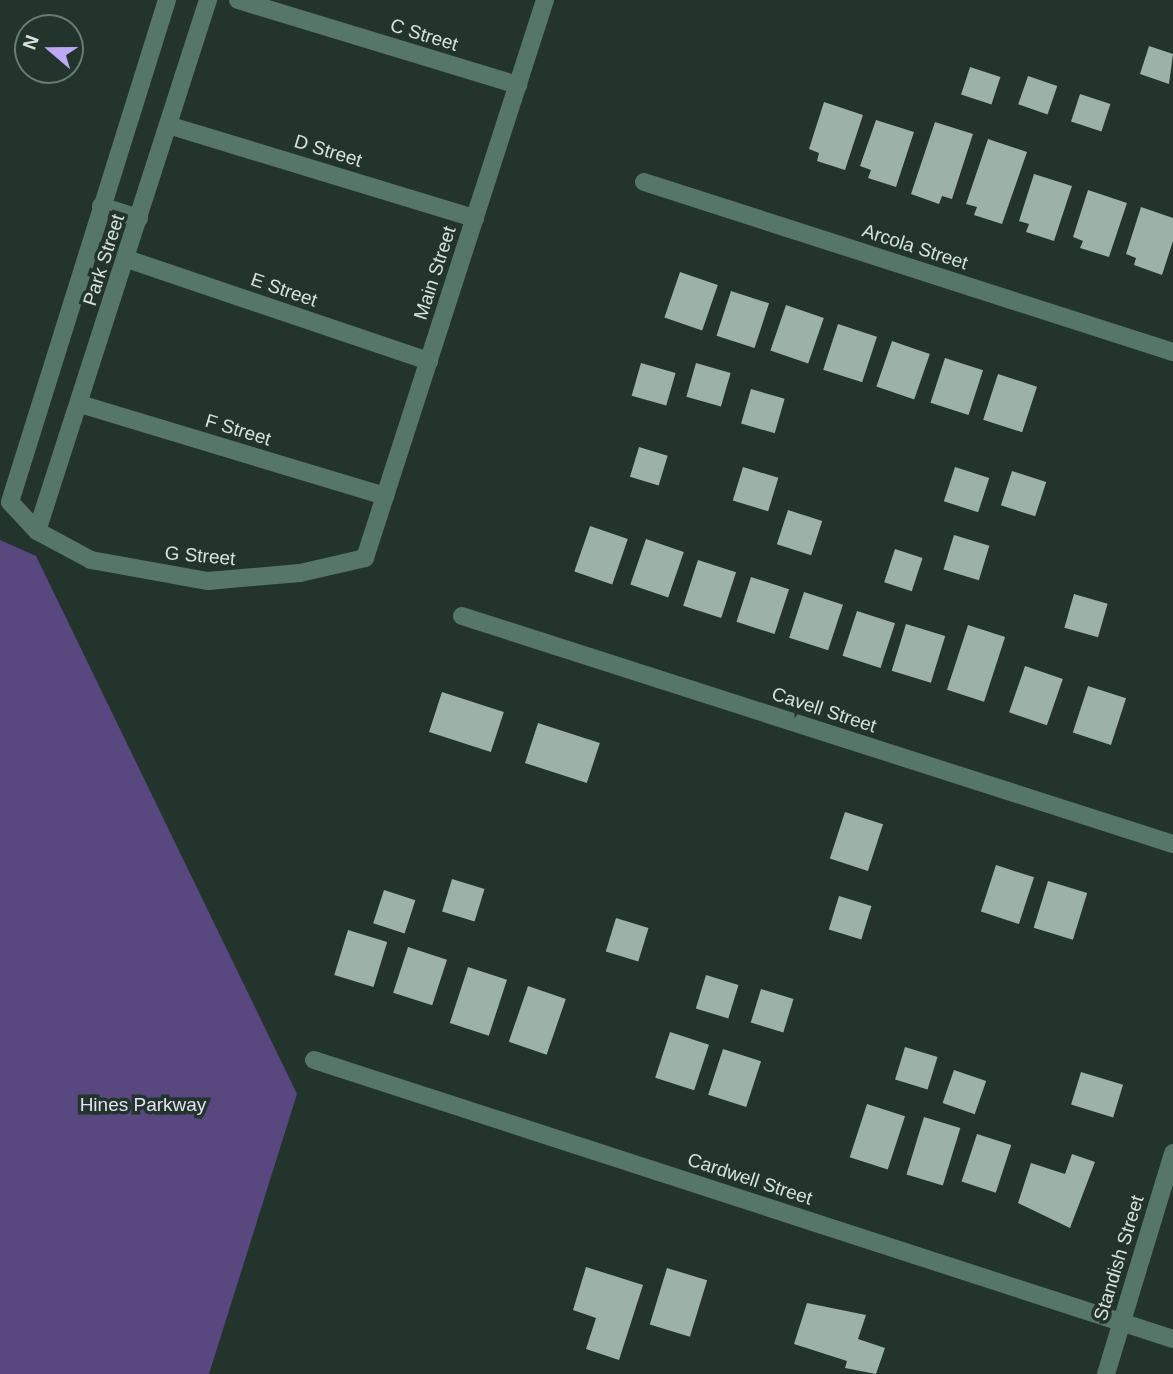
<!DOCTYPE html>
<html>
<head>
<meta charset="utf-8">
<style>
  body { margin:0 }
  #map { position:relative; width:1173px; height:1374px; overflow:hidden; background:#23342d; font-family:Arial,sans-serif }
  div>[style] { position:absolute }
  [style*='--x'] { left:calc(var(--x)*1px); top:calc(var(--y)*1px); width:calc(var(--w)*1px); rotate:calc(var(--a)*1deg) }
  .green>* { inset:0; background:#58487f }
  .building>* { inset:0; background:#9cb1a7; transform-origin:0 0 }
  .minor>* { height:18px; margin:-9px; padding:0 9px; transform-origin:9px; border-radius:9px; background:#567668 }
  span { translate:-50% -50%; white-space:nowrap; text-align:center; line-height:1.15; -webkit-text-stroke:7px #23342d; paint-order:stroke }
  .street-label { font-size:19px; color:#d7e2dd }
  .park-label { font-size:19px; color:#e4e0f3 }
  .north { position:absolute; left:14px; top:14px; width:70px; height:70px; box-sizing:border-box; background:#23342d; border:2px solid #6b7a73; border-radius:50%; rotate:290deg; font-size:19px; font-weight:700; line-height:28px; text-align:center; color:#d7e2dd }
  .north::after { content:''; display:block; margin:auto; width:24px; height:32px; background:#bda9f5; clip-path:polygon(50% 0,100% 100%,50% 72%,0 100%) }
</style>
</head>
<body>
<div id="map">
  <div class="green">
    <i style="clip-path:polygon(0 540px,36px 556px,297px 1094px,209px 1374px,0 1374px)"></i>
  </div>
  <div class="building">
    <i style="clip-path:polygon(1149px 46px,1173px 54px,1169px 84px,1140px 74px)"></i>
    <i style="left:970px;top:67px;width:32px;height:29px;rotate:18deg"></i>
    <i style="left:1028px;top:76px;width:31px;height:30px;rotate:19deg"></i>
    <i style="left:1080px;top:94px;width:32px;height:29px;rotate:18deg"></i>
    <i style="clip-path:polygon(824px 102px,863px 115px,845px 170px,817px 161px,819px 153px,809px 149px)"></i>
    <i style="clip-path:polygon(876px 120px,914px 132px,896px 187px,868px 178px,871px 170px,860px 166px)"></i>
    <i style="clip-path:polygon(935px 122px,973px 134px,952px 199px,942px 196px,939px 204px,911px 194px)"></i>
    <i style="clip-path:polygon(988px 139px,1027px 152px,1002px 224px,974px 215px,977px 207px,966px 204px)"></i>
    <i style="clip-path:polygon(1034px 174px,1072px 186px,1054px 241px,1026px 232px,1029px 224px,1019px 221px)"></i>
    <i style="clip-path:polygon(1088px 190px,1127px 203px,1109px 257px,1080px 248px,1083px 241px,1073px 237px)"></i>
    <i style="clip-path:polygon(1141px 207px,1173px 218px,1173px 241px,1162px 275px,1134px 265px,1136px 258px,1126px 254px)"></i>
    <i style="left:680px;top:272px;width:40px;height:48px;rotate:19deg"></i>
    <i style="left:731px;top:291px;width:40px;height:47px;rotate:18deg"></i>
    <i style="left:786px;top:305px;width:40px;height:48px;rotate:19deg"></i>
    <i style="left:838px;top:324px;width:41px;height:48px;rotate:18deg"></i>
    <i style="left:892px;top:341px;width:40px;height:48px;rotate:19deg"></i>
    <i style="left:945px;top:358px;width:40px;height:47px;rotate:18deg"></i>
    <i style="left:641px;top:363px;width:36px;height:34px;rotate:16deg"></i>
    <i style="left:696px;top:363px;width:36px;height:35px;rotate:16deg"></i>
    <i style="left:998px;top:374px;width:41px;height:48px;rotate:18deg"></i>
    <i style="left:751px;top:389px;width:35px;height:36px;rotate:16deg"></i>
    <i style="left:639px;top:447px;width:30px;height:31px;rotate:17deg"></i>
    <i style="left:743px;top:467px;width:37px;height:35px;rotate:17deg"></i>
    <i style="left:955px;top:467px;width:36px;height:36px;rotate:18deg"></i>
    <i style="left:1012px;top:471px;width:36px;height:36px;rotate:18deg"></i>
    <i style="left:788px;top:510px;width:36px;height:36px;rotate:18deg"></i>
    <i style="left:590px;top:526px;width:40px;height:48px;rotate:19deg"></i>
    <i style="left:954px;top:535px;width:37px;height:36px;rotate:17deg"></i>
    <i style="left:646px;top:539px;width:40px;height:48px;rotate:19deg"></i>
    <i style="left:895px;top:549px;width:29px;height:35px;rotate:18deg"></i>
    <i style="left:698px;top:560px;width:40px;height:48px;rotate:18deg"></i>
    <i style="left:751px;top:577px;width:40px;height:47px;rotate:18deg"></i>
    <i style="left:804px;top:592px;width:41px;height:48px;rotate:18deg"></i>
    <i style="left:1074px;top:594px;width:35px;height:35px;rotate:16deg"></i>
    <i style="left:857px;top:611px;width:40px;height:47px;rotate:18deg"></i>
    <i style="left:906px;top:624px;width:41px;height:49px;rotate:17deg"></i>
    <i style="left:968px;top:625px;width:39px;height:68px;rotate:18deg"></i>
    <i style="left:1025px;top:666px;width:40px;height:49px;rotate:19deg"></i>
    <i style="left:1088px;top:686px;width:40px;height:49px;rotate:18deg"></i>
    <i style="left:442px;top:692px;width:65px;height:42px;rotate:18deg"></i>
    <i style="left:538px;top:723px;width:65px;height:42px;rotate:18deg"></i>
    <i style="left:845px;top:812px;width:40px;height:49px;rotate:18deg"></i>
    <i style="left:996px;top:865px;width:40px;height:49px;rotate:18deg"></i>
    <i style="left:452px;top:879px;width:34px;height:34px;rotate:17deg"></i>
    <i style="left:1048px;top:881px;width:41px;height:49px;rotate:17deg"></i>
    <i style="left:384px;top:890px;width:33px;height:35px;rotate:18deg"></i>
    <i style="left:839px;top:896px;width:34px;height:35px;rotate:17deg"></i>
    <i style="left:616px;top:918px;width:34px;height:35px;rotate:17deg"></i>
    <i style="left:348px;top:930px;width:41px;height:47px;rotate:17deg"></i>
    <i style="left:408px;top:947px;width:41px;height:48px;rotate:18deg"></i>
    <i style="left:468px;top:967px;width:41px;height:59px;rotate:18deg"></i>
    <i style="left:706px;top:975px;width:34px;height:35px;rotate:17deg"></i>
    <i style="left:528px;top:986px;width:40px;height:59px;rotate:19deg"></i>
    <i style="left:761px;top:989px;width:34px;height:35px;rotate:17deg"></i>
    <i style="left:670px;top:1032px;width:41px;height:48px;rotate:18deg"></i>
    <i style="left:905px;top:1047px;width:34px;height:34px;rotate:17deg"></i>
    <i style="left:723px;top:1049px;width:40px;height:48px;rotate:18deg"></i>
    <i style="left:954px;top:1070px;width:34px;height:35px;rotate:19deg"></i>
    <i style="left:1081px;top:1072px;width:44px;height:34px;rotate:17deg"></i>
    <i style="left:867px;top:1104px;width:40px;height:56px;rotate:18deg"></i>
    <i style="left:924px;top:1117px;width:38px;height:60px;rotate:17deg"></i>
    <i style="left:977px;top:1134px;width:36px;height:50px;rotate:18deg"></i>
    <i style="clip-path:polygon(1072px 1154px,1095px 1162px,1070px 1228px,1018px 1203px,1031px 1163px,1065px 1174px)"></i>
    <i style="clip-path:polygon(586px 1267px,643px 1285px,619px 1360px,586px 1349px,596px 1318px,573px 1310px)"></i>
    <i style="left:667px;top:1268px;width:42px;height:59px;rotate:17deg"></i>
    <i style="clip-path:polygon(807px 1303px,866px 1315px,858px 1339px,885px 1348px,876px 1374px,845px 1368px,847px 1361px,794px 1344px)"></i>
  </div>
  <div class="minor">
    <i style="--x:167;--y:0;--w:526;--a:107.37"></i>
    <i style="--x:10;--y:502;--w:40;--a:47"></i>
    <i style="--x:37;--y:531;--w:61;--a:28.2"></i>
    <i style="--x:91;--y:560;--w:119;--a:10.2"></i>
    <i style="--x:208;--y:581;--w:92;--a:-5"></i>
    <i style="--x:300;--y:573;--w:67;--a:-13"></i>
    <i style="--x:365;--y:558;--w:586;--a:-72.12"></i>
    <i style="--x:238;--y:0;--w:293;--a:16.9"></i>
    <i style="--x:168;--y:125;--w:321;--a:16.9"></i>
    <i style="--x:644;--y:182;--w:556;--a:17.82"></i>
    <i style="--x:101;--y:206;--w:40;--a:18"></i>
    <i style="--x:127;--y:259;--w:319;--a:18.7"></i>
    <i style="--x:80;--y:404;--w:319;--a:16.8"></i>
    <i style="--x:37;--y:531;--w:558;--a:-72.15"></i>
    <i style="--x:462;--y:616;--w:747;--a:17.78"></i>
    <i style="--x:314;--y:1060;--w:903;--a:17.99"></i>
    <i style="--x:1106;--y:1374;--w:231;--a:-73.1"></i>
  </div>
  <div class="street-label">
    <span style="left:424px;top:35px;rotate:17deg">C Street</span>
    <span style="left:328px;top:151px;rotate:17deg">D Street</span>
    <span style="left:915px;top:247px;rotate:18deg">Arcola Street</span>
    <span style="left:104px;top:260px;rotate:-72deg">Park Street</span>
    <span style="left:435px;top:273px;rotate:-72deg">Main Street</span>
    <span style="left:284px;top:290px;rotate:19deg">E Street</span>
    <span style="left:238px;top:430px;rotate:17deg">F Street</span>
    <span style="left:200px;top:556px;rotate:5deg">G Street</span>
    <span style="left:824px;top:710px;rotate:18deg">Cavell Street</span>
    <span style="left:750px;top:1179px;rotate:18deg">Cardwell Street</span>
    <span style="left:1119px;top:1258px;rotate:-73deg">Standish Street</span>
  </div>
  <div class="park-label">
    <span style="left:143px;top:1105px">Hines Parkway</span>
  </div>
  <div class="north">N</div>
</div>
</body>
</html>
